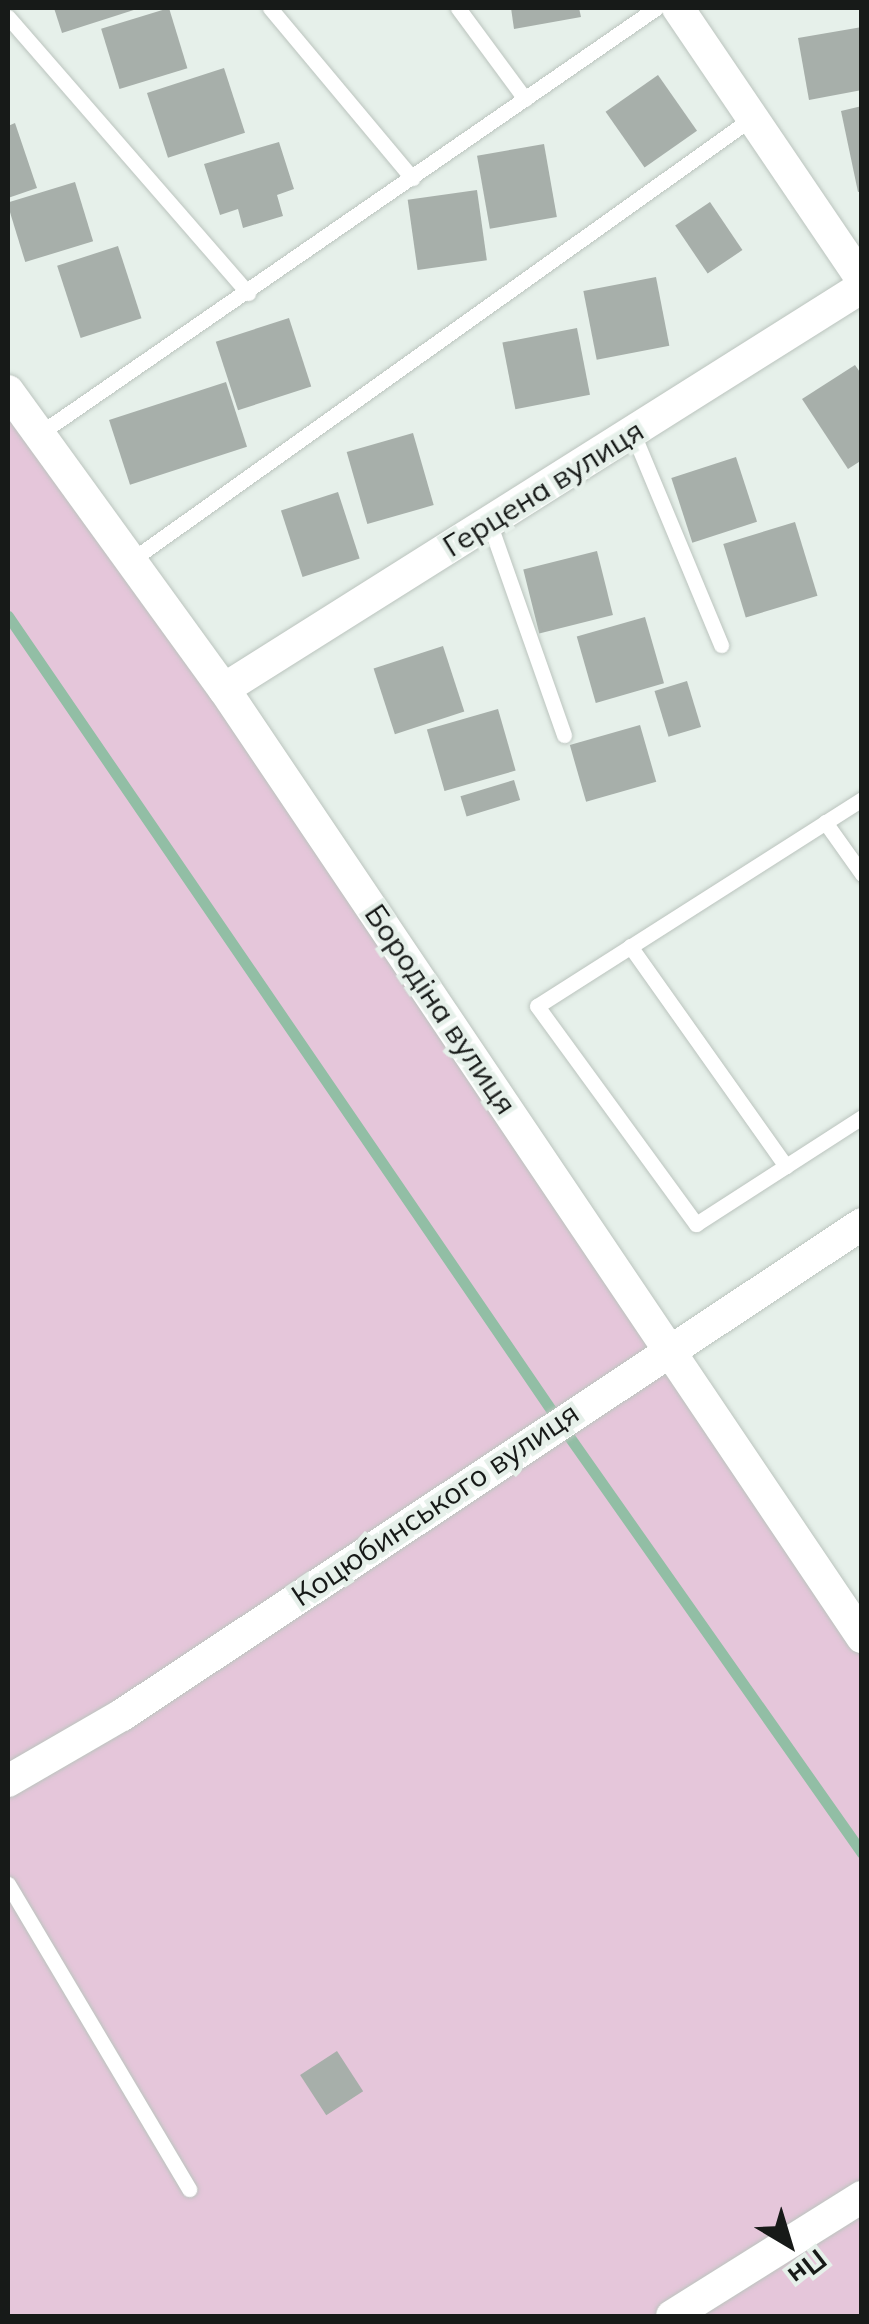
<!DOCTYPE html>
<html>
<head>
<meta charset="utf-8">
<style>
  body { margin:0 }
  #map { position:relative; width:869px; height:2324px; overflow:hidden; background:#e6f0ea; font-family:Mulish,sans-serif }
  div>[style] { position:absolute }
  [style*='--x'] { left:calc(var(--x)*1px); top:calc(var(--y)*1px); width:calc(var(--w)*1px); rotate:calc(var(--a)*1deg) }
  .green>* { inset:0; background:#e5c6da }
  .stream>* { height:11px; margin:-5.5px; padding:0 5.5px; transform-origin:5.5px; border-radius:5.5px; background:#92bea5 }
  .building>* { inset:0; background:#a7afaa; transform-origin:0 0 }
  .roads { filter:drop-shadow(0 0 2px #bbc4be) drop-shadow(0 0 2px #bbc4be) }
  .service>* { height:15px; margin:-7.5px; padding:0 7.5px; transform-origin:7.5px; border-radius:7.5px; background:#fff }
  .minor>* { height:32px; margin:-16px; padding:0 16px; transform-origin:16px; border-radius:16px; background:#fff }
  span { translate:-50% -50%; white-space:nowrap; text-align:center; line-height:1.15; -webkit-text-stroke:9px #e6f0ea; paint-order:stroke }
  .street-label { font-size:30px; color:#171a18 }
  .frame { position:absolute; inset:0; border:10px solid #171a18; pointer-events:none }
  .north { position:absolute; left:739px; top:2194px; width:100px; height:100px; -webkit-text-stroke:8px #e6f0ea; paint-order:stroke; rotate:142deg; font-size:28px; font-weight:700; line-height:40px; text-align:center; color:#171a18 }
  .north::after { content:''; display:block; margin:auto; width:35px; height:45px; background:#171a18; clip-path:polygon(50% 0,100% 100%,50% 72%,0 100%) }
</style>
</head>
<body>
<div id="map">
  <div class="green">
    <i style="clip-path:polygon(8px 392px,861px 1637px,861px 2316px,8px 2316px)"></i>
  </div>
  <div class="stream">
    <i style="--x:8;--y:616;--w:963;--a:55.62"></i>
    <i style="--x:568;--y:1435;--w:511;--a:54.88"></i>
  </div>
  <div class="building">
    <i style="clip-path:polygon(54px 8px,140px 8px,62px 33px)"></i>
    <i style="left:169px;top:8px;width:63px;height:71px;rotate:73deg"></i>
    <i style="clip-path:polygon(511px 8px,579px 8px,581px 17px,514px 29px)"></i>
    <i style="clip-path:polygon(862px 27px,862px 90px,809px 100px,798px 38px)"></i>
    <i style="left:224px;top:68px;width:68px;height:81px;rotate:72deg"></i>
    <i style="left:658px;top:75px;width:68px;height:64px;rotate:55deg"></i>
    <i style="clip-path:polygon(862px 106px,862px 191px,858px 192px,841px 111px)"></i>
    <i style="clip-path:polygon(15px 123px,37px 188px,8px 198px,8px 126px)"></i>
    <i style="clip-path:polygon(279px 142px,294px 189px,277px 195px,283px 216px,243px 228px,238px 209px,220px 215px,204px 164px)"></i>
    <i style="left:544px;top:144px;width:74px;height:68px;rotate:80deg"></i>
    <i style="left:75px;top:182px;width:62px;height:71px;rotate:73deg"></i>
    <i style="left:477px;top:190px;width:71px;height:70px;rotate:82deg"></i>
    <i style="left:710px;top:202px;width:58px;height:42px;rotate:56deg"></i>
    <i style="left:118px;top:246px;width:76px;height:64px;rotate:72deg"></i>
    <i style="left:656px;top:277px;width:70px;height:74px;rotate:79deg"></i>
    <i style="left:289px;top:318px;width:72px;height:77px;rotate:72deg"></i>
    <i style="left:577px;top:328px;width:68px;height:76px;rotate:79deg"></i>
    <i style="clip-path:polygon(855px 365px,862px 375px,862px 460px,848px 469px,802px 399px)"></i>
    <i style="left:226px;top:382px;width:68px;height:123px;rotate:72deg"></i>
    <i style="left:413px;top:433px;width:75px;height:69px;rotate:74deg"></i>
    <i style="left:736px;top:457px;width:68px;height:68px;rotate:72deg"></i>
    <i style="left:338px;top:492px;width:70px;height:60px;rotate:72deg"></i>
    <i style="left:795px;top:522px;width:77px;height:75px;rotate:73deg"></i>
    <i style="left:597px;top:551px;width:66px;height:76px;rotate:76deg"></i>
    <i style="left:645px;top:617px;width:69px;height:71px;rotate:74deg"></i>
    <i style="left:443px;top:646px;width:69px;height:73px;rotate:72deg"></i>
    <i style="left:687px;top:681px;width:48px;height:34px;rotate:73deg"></i>
    <i style="left:498px;top:709px;width:64px;height:74px;rotate:74deg"></i>
    <i style="left:640px;top:725px;width:59px;height:73px;rotate:74deg"></i>
    <i style="left:514px;top:780px;width:21px;height:56px;rotate:73deg"></i>
    <i style="left:337px;top:2051px;width:48px;height:44px;rotate:57deg"></i>
  </div>
  <div class="roads">
    <div class="service">
      <i style="--x:270;--y:8;--w:222;--a:50.1"></i>
      <i style="--x:458;--y:8;--w:113;--a:53.6"></i>
      <i style="--x:8;--y:17;--w:366;--a:49"></i>
      <i style="--x:632;--y:431;--w:232;--a:67.4"></i>
      <i style="--x:39;--y:434;--w:750;--a:-34.62"></i>
      <i style="--x:489;--y:522;--w:226;--a:70.6"></i>
      <i style="--x:133;--y:559;--w:760;--a:-35.47"></i>
      <i style="--x:862;--y:799;--w:385;--a:147.5"></i>
      <i style="--x:537;--y:1006;--w:270;--a:53.9"></i>
      <i style="--x:696;--y:1224;--w:197;--a:-32.8"></i>
      <i style="--x:825;--y:822;--w:64;--a:54.6"></i>
      <i style="--x:630;--y:946;--w:270;--a:54.7"></i>
      <i style="--x:8;--y:1884;--w:355;--a:59.3"></i>
    </div>
    <div class="minor">
      <i style="--x:678;--y:8;--w:328;--a:55.9"></i>
      <i style="--x:8;--y:391;--w:368;--a:54.1"></i>
      <i style="--x:224;--y:689;--w:1143;--a:56.06"></i>
      <i style="--x:224;--y:689;--w:754;--a:-32.21"></i>
      <i style="--x:8;--y:1781;--w:132;--a:-30.1"></i>
      <i style="--x:122;--y:1715;--w:888;--a:-33.56"></i>
      <i style="--x:672;--y:2316;--w:224;--a:-32.1"></i>
    </div>
  </div>
  <div class="street-label">
    <span style="left:543px;top:488px;rotate:-32deg">Герцена вулиця</span>
    <span style="left:441px;top:1009px;rotate:56deg">Бородіна вулиця</span>
    <span style="left:435px;top:1504px;rotate:-34deg">Коцюбинського вулиця</span>
  </div>
  <div class="frame"></div>
  <div class="north">Пн</div>
</div>
</body>
</html>
